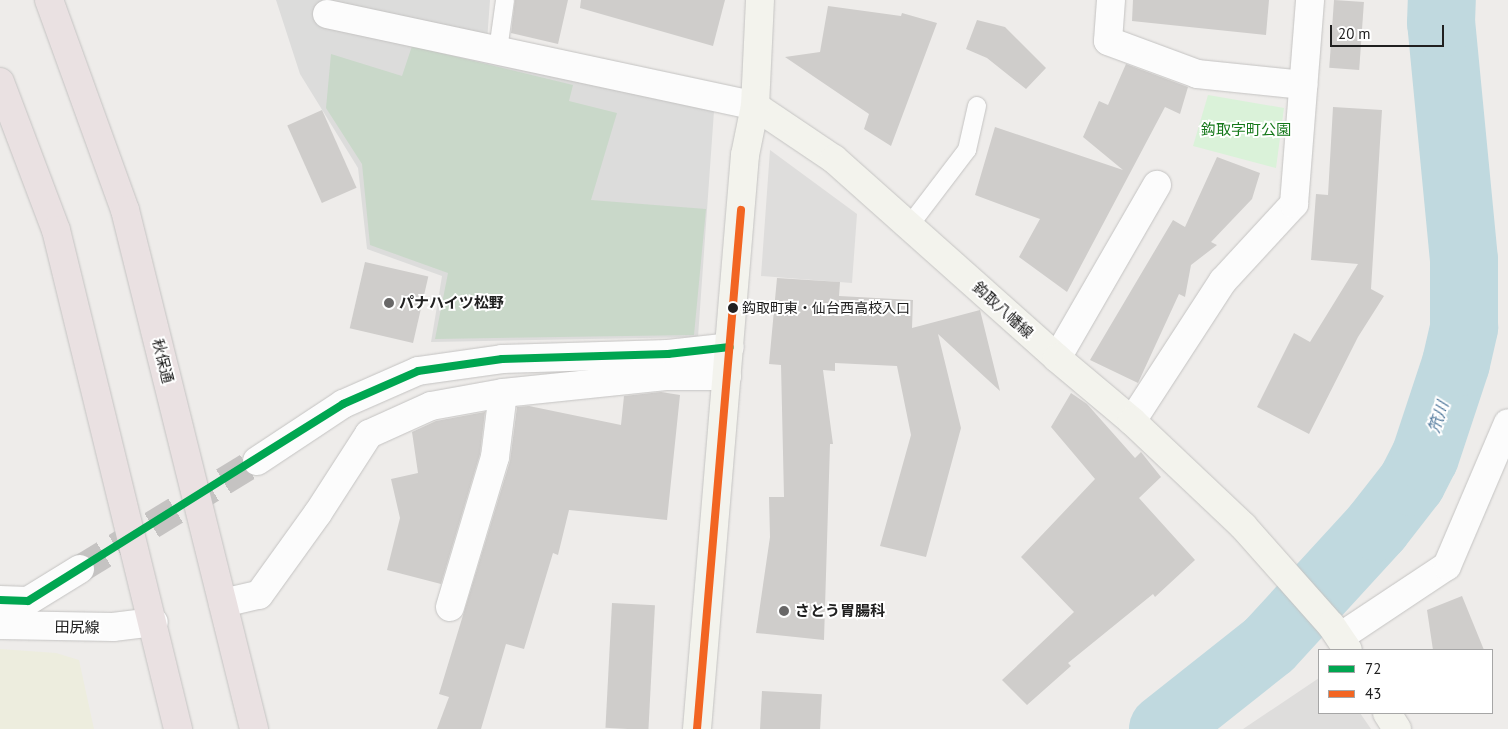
<!DOCTYPE html>
<html>
<head>
<meta charset="utf-8">
<style>
  body { margin:0 }
  #map { position:relative; width:1508px; height:729px; overflow:hidden; background:#eeecea; font-family:"PT Sans","Noto Sans JP",sans-serif }
  div>[style] { position:absolute }
  [style*='--x'] { left:calc(var(--x)*1px); top:calc(var(--y)*1px); width:calc(var(--w)*1px); rotate:calc(var(--a)*1deg) }
  .religious>* { inset:0; background:#dcdcdb }
  .farmland>* { inset:0; background:#ededde }
  .cemetery>* { inset:0; background:#c9d8c9 }
  .park>* { inset:0; background:#daf2d9 }
  .parking>* { inset:0; background:#dedddc }
  .river>* { height:68px; margin:-34px; padding:0 34px; transform-origin:34px; border-radius:34px; background:#c0d9df }
  .building>* { inset:0; background:#cfcdcb; transform-origin:0 0 }
  .street-tunnel>* { height:28px; margin-top:-14px; transform-origin:0; background:repeating-linear-gradient(90deg,#c5c3c2 0 28px,transparent 0 42px) }
  .roads { filter:drop-shadow(0 0 1px #c4c3c2) drop-shadow(0 0 1px #c4c3c2) }
  .lane>* { height:18px; margin:-9px; padding:0 9px; transform-origin:9px; border-radius:9px; background:#fcfcfc }
  .street>* { height:28px; margin:-14px; padding:0 14px; transform-origin:14px; border-radius:14px; background:#fcfcfc }
  .secondary>* { height:28px; margin:-14px; padding:0 14px; transform-origin:14px; border-radius:14px; background:#f3f3ed }
  .highway>* { height:28px; margin:-14px; padding:0 14px; transform-origin:14px; border-radius:14px; background:#eae1e2 }
  .bus-1>* { height:8px; margin:-4px; padding:0 4px; transform-origin:4px; border-radius:4px; background:#00a651 }
  .bus-2>* { height:8px; margin:-4px; padding:0 4px; transform-origin:4px; border-radius:4px; background:#f26522 }
  .dots>* { width:14px; height:14px; translate:-50% -50%; box-sizing:border-box; border:2px solid #fff; border-radius:50% }
  span { translate:-50% -50%; white-space:nowrap; text-align:center; line-height:1.15; -webkit-text-stroke:4px #fff; paint-order:stroke }
  .bus-label { font-size:14px; color:#202020 }
  .left { translate:0 -50%; text-align:left }
  .park-label { font-size:15px; color:#15781a }
  .poi-label { font-size:15px; color:#202020; font-weight:700 }
  .street-label { font-size:15px; color:#202020 }
  .water-label { font-size:16px; color:#4d769a; font-style:italic }
  .legend { position:absolute; left:1318px; top:649px; width:175px; height:65px; box-sizing:border-box; background:#fff; border:1px solid #a6a6a6; margin:0; padding:6px 9px; list-style:none; font-size:15px; color:#202020 }
  .legend li { display:flex; align-items:center; gap:10px; height:25px }
  .legend b { width:25px; border:1px solid #a6a6a6 }
  .scale { position:absolute; left:1330px; top:25px; width:114px; height:22px; box-sizing:border-box; border:2px solid #202020; border-top:0; padding-left:6px; font-size:15px; line-height:18px; white-space:nowrap; color:#202020; -webkit-text-stroke:4px #fff; paint-order:stroke }
</style>
</head>
<body>
<div id="map">
  <div class="religious">
    <i style="clip-path:polygon(276px 0,490px 0,486px 55px,714px 111px,698px 337px,431px 342px,442px 276px,367px 249px,358px 168px,300px 74px)"></i>
  </div>
  <div class="farmland">
    <i style="clip-path:polygon(0 649px,56px 653px,79px 660px,94px 729px,0 729px)"></i>
  </div>
  <div class="cemetery">
    <i style="clip-path:polygon(412px 46px,573px 85px,569px 101px,617px 113px,591px 200px,706px 209px,694px 335px,435px 339px,448px 273px,370px 245px,362px 164px,326px 108px,331px 54px,402px 76px)"></i>
  </div>
  <div class="park">
    <i style="clip-path:polygon(1208px 95px,1284px 108px,1276px 168px,1193px 146px)"></i>
  </div>
  <div class="parking">
    <i style="clip-path:polygon(770px 150px,857px 214px,852px 283px,761px 276px)"></i>
    <i style="clip-path:polygon(1319px 678px,1319px 713px,1360px 713px,1371px 729px,1243px 729px)"></i>
  </div>
  <div class="river">
    <i style="--x:1163;--y:729;--w:135;--a:-38.4"></i>
    <i style="--x:1269;--y:645;--w:160;--a:-47.5"></i>
    <i style="--x:1377;--y:527;--w:57;--a:-52.1"></i>
    <i style="--x:1412;--y:482;--w:28;--a:-63"></i>
    <i style="--x:1425;--y:457;--w:99;--a:-71.7"></i>
    <i style="--x:1456;--y:363;--w:37;--a:-77"></i>
    <i style="--x:1464;--y:327;--w:67;--a:-90"></i>
    <i style="--x:1464;--y:260;--w:238;--a:-95.5"></i>
    <i style="--x:1441;--y:23;--w:23;--a:-88"></i>
  </div>
  <div class="building">
    <i style="clip-path:polygon(515px 0,568px 0,558px 44px,511px 33px)"></i>
    <i style="clip-path:polygon(581px 0,725px 0,713px 46px,580px 8px)"></i>
    <i style="clip-path:polygon(1133px 0,1269px 0,1266px 35px,1132px 21px)"></i>
    <i style="left:1334px;top:0;width:30px;height:68px;rotate:4deg"></i>
    <i style="clip-path:polygon(828px 6px,901px 16px,902px 13px,937px 23px,891px 146px,864px 129px,869px 114px,785px 57px,820px 52px)"></i>
    <i style="clip-path:polygon(977px 20px,1005px 27px,1046px 68px,1026px 89px,987px 58px,966px 49px)"></i>
    <i style="clip-path:polygon(1126px 64px,1188px 87px,1180px 114px,1165px 107px,1067px 292px,1019px 257px,1040px 219px,975px 195px,995px 127px,1123px 170px,1083px 137px,1099px 101px,1108px 105px)"></i>
    <i style="clip-path:polygon(1333px 107px,1382px 110px,1371px 289px,1384px 296px,1358px 337px,1309px 434px,1257px 407px,1294px 333px,1310px 342px,1358px 264px,1311px 260px,1316px 194px,1328px 195px)"></i>
    <i style="left:322px;top:110px;width:85px;height:38px;rotate:66deg"></i>
    <i style="clip-path:polygon(1217px 157px,1260px 173px,1252px 199px,1211px 242px,1217px 245px,1191px 265px,1185px 297px,1179px 294px,1138px 383px,1090px 360px,1173px 220px,1185px 227px)"></i>
    <i style="left:365px;top:262px;width:65px;height:68px;rotate:13deg"></i>
    <i style="clip-path:polygon(777px 278px,840px 282px,839px 296px,913px 300px,912px 328px,980px 310px,1000px 391px,938px 334px,961px 428px,926px 557px,880px 546px,911px 435px,897px 366px,835px 363px,835px 371px,823px 370px,833px 444px,830px 444px,824px 640px,756px 633px,770px 537px,769px 497px,784px 497px,781px 365px,769px 364px)"></i>
    <i style="clip-path:polygon(661px 392px,680px 395px,667px 520px,569px 510px,558px 555px,553px 553px,524px 649px,506px 644px,481px 729px,437px 729px,449px 697px,439px 694px,510px 461px,517px 407px,529px 406px,621px 425px,624px 396px)"></i>
    <i style="clip-path:polygon(1071px 393px,1087px 404px,1135px 458px,1141px 452px,1161px 477px,1139px 498px,1195px 560px,1155px 597px,1153px 594px,1068px 663px,1071px 666px,1027px 705px,1002px 680px,1074px 612px,1021px 557px,1095px 479px,1051px 427px)"></i>
    <i style="clip-path:polygon(485px 412px,480px 454px,441px 584px,387px 570px,400px 518px,391px 479px,418px 473px,412px 432px,436px 421px)"></i>
    <i style="clip-path:polygon(1462px 596px,1484px 650px,1433px 650px,1427px 610px)"></i>
    <i style="left:612px;top:603px;width:43px;height:125px;rotate:3deg"></i>
    <i style="left:762px;top:691px;width:60px;height:38px;rotate:3deg"></i>
  </div>
  <div class="street-tunnel">
    <i style="--x:80;--y:569;--w:207;--a:-31.4"></i>
  </div>
  <div class="roads">
    <div class="lane">
      <i style="--x:498;--y:50;--w:50;--a:-82"></i>
      <i style="--x:909;--y:226;--w:96;--a:-52.7"></i>
      <i style="--x:967;--y:150;--w:45;--a:-77.2"></i>
    </div>
    <div class="street">
      <i style="--x:1111;--y:0;--w:41;--a:94.2"></i>
      <i style="--x:1108;--y:41;--w:95;--a:20.3"></i>
      <i style="--x:1197;--y:74;--w:107;--a:5.9"></i>
      <i style="--x:327;--y:14;--w:438;--a:12.1"></i>
      <i style="--x:1057;--y:358;--w:200;--a:-60"></i>
      <i style="--x:1132;--y:421;--w:167;--a:-57"></i>
      <i style="--x:1223;--y:281;--w:105;--a:-47.3"></i>
      <i style="--x:1294;--y:204;--w:205;--a:-85.5"></i>
      <i style="--x:257;--y:461;--w:103;--a:-33.5"></i>
      <i style="--x:343;--y:404;--w:82;--a:-23.7"></i>
      <i style="--x:418;--y:371;--w:85;--a:-8.1"></i>
      <i style="--x:502;--y:359;--w:166;--a:-1.7"></i>
      <i style="--x:668;--y:354;--w:62;--a:-6.4"></i>
      <i style="--x:0;--y:600;--w:28;--a:2"></i>
      <i style="--x:28;--y:601;--w:61;--a:-31.6"></i>
      <i style="--x:223;--y:603;--w:37;--a:-13"></i>
      <i style="--x:259;--y:595;--w:101;--a:-54.3"></i>
      <i style="--x:318;--y:513;--w:94;--a:-57.2"></i>
      <i style="--x:369;--y:434;--w:68;--a:-24.3"></i>
      <i style="--x:431;--y:406;--w:73;--a:-10.2"></i>
      <i style="--x:503;--y:393;--w:166;--a:-5.9"></i>
      <i style="--x:668;--y:376;--w:59;--a:0"></i>
      <i style="--x:450;--y:607;--w:157;--a:-73.3"></i>
      <i style="--x:495;--y:457;--w:64;--a:-82.9"></i>
      <i style="--x:0;--y:625;--w:113;--a:1"></i>
      <i style="--x:113;--y:627;--w:41;--a:-7"></i>
      <i style="--x:1340;--y:637;--w:128;--a:-33.6"></i>
      <i style="--x:1447;--y:566;--w:155;--a:-66.9"></i>
    </div>
    <div class="secondary">
      <i style="--x:755;--y:106;--w:95;--a:33.9"></i>
      <i style="--x:834;--y:159;--w:299;--a:41.7"></i>
      <i style="--x:1057;--y:358;--w:98;--a:40"></i>
      <i style="--x:1132;--y:421;--w:153;--a:43.4"></i>
      <i style="--x:1243;--y:526;--w:132;--a:48.4"></i>
      <i style="--x:1331;--y:625;--w:30;--a:56"></i>
      <i style="--x:1387;--y:713;--w:19;--a:58"></i>
      <i style="--x:697;--y:729;--w:576;--a:-85.22"></i>
      <i style="--x:745;--y:155;--w:50;--a:-78.5"></i>
      <i style="--x:755;--y:106;--w:106;--a:-87.3"></i>
    </div>
    <div class="highway">
      <i style="--x:49;--y:0;--w:223;--a:70.1"></i>
      <i style="--x:125;--y:210;--w:535;--a:76.04"></i>
      <i style="--x:0;--y:82;--w:158;--a:69.3"></i>
      <i style="--x:56;--y:230;--w:514;--a:76.26"></i>
    </div>
  </div>
  <div class="bus-1">
    <i style="--x:0;--y:600;--w:28;--a:2"></i>
    <i style="--x:28;--y:601;--w:372;--a:-32"></i>
    <i style="--x:343;--y:404;--w:82;--a:-23.7"></i>
    <i style="--x:418;--y:371;--w:85;--a:-8.1"></i>
    <i style="--x:502;--y:359;--w:166;--a:-1.7"></i>
    <i style="--x:668;--y:354;--w:62;--a:-6.4"></i>
  </div>
  <div class="bus-2">
    <i style="--x:697;--y:729;--w:521;--a:-85.15"></i>
  </div>
  <div class="dots">
    <i style="left:389px;top:303px;background:#686767"></i>
    <i style="left:733px;top:308px;background:#202020"></i>
    <i style="left:784px;top:611px;background:#686767"></i>
  </div>
  <div class="bus-label">
    <span class="left" style="left:742px;top:308px">鈎取町東・仙台西高校入口</span>
  </div>
  <div class="park-label">
    <span style="left:1246px;top:130px">鈎取字町公園</span>
  </div>
  <div class="poi-label">
    <span class="left" style="left:399px;top:303px">パナハイツ松野</span>
    <span class="left" style="left:795px;top:611px">さとう胃腸科</span>
  </div>
  <div class="street-label">
    <span style="left:1003px;top:310px;rotate:42deg">鈎取八幡線</span>
    <span style="left:163px;top:361px;rotate:76deg">秋保通</span>
    <span style="left:77px;top:627px;rotate:1deg">田尻線</span>
  </div>
  <div class="water-label">
    <span style="left:1438px;top:417px;rotate:-72deg">笊川</span>
  </div>
  <ul class="legend">
  <li><b style="height:6px;background:#00a651"></b>72</li>
  <li><b style="height:6px;background:#f26522"></b>43</li>
  </ul>
  <div class="scale">20 m</div>
</div>
</body>
</html>
